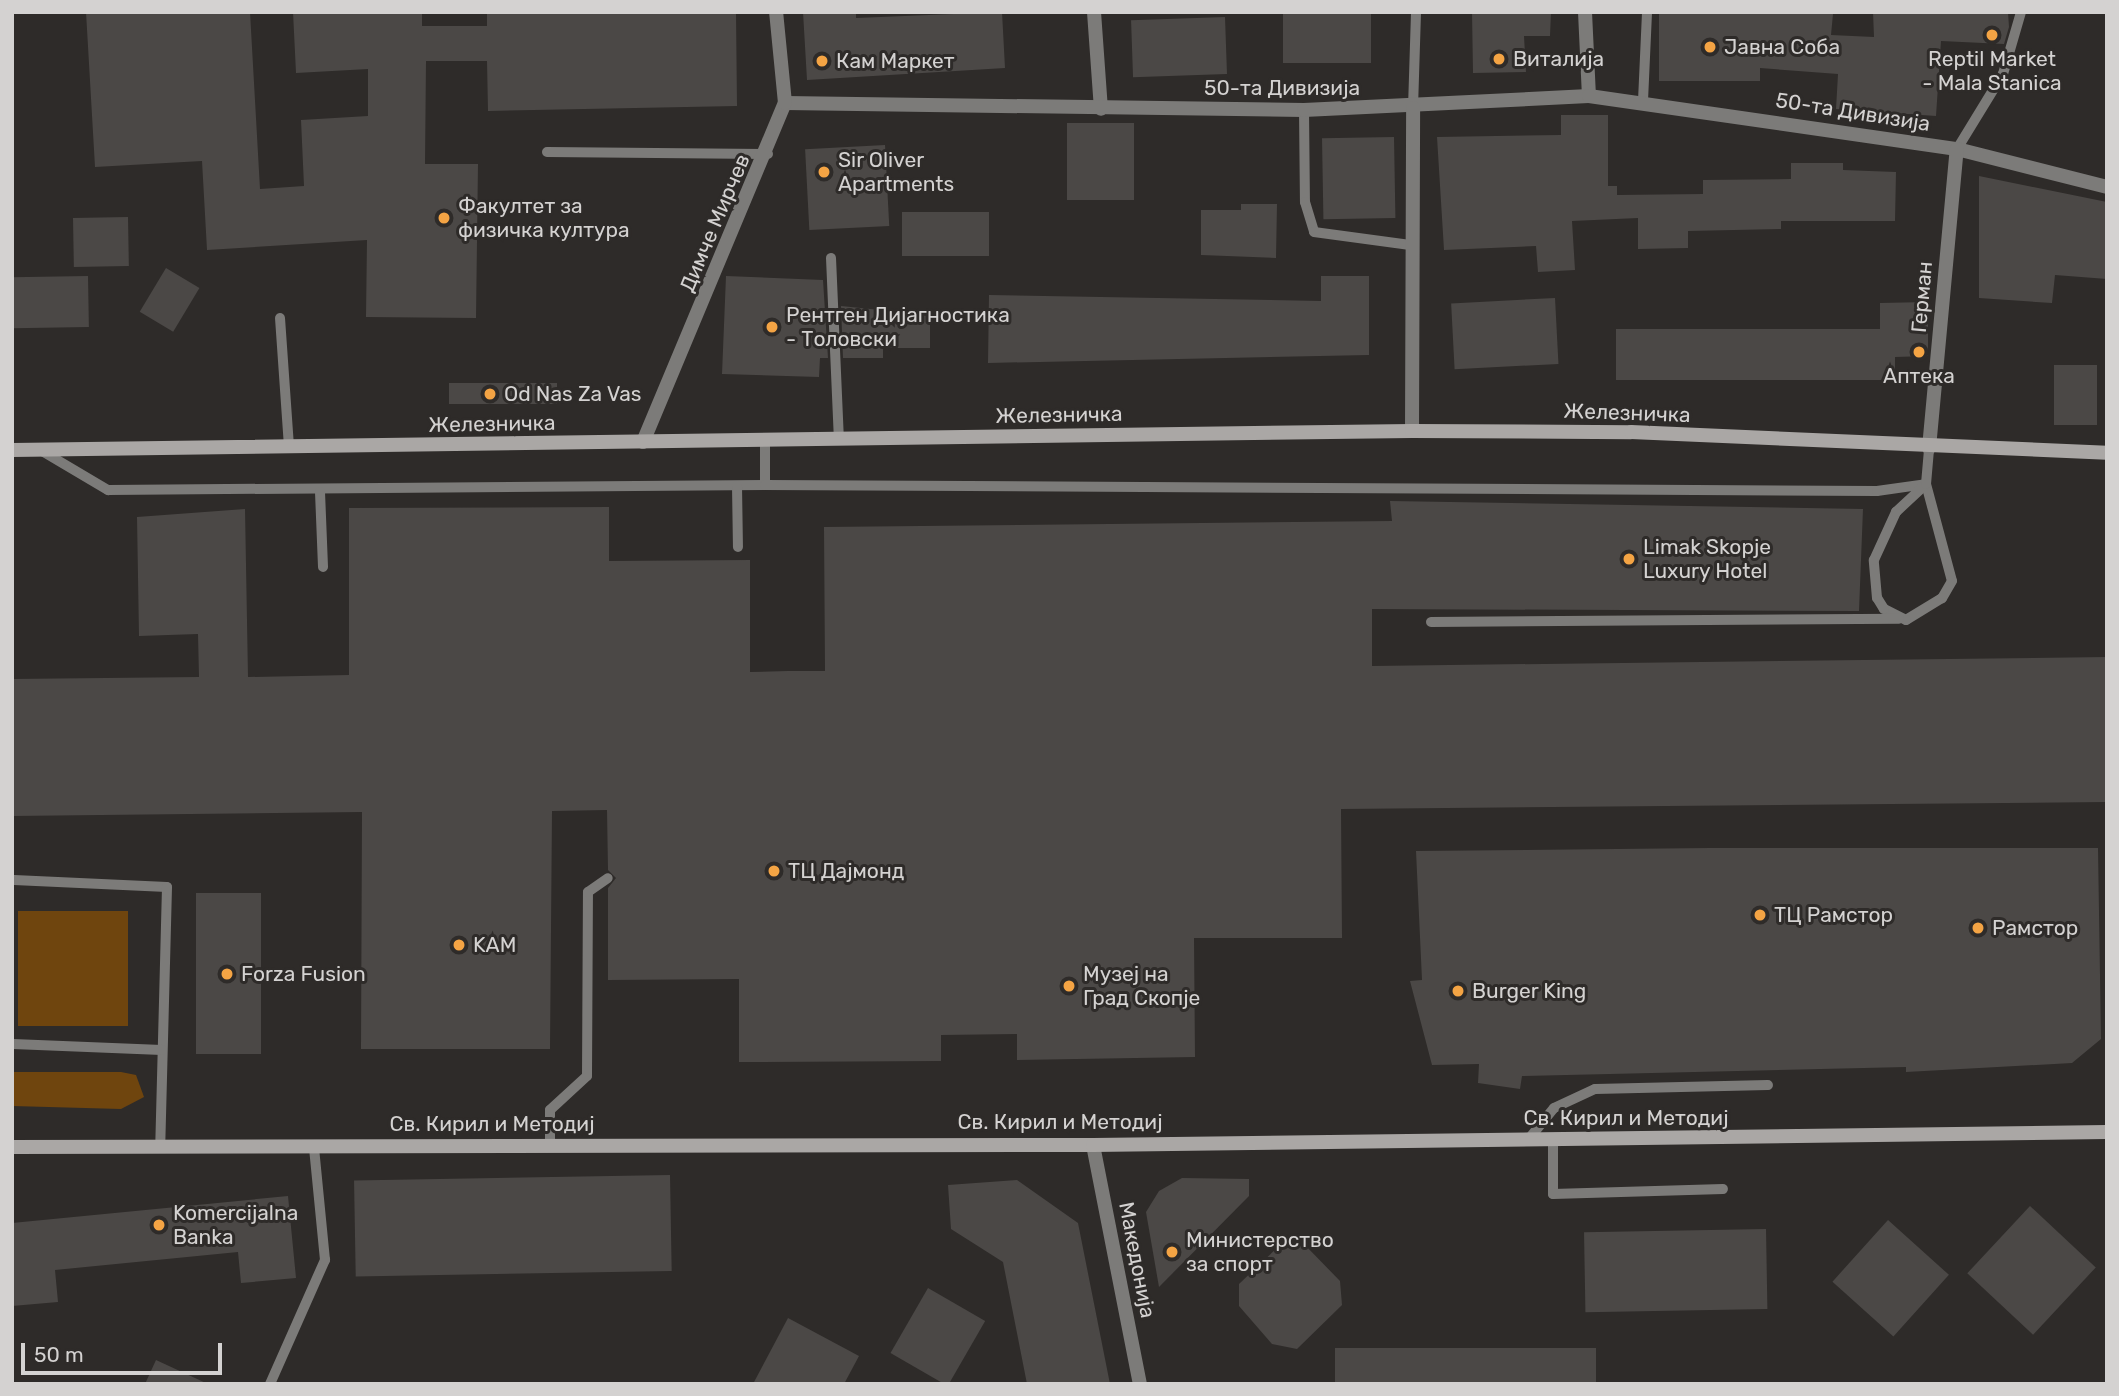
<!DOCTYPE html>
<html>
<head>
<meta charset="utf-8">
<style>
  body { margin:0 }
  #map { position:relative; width:2119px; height:1396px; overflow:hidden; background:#2e2b29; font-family:Rubik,sans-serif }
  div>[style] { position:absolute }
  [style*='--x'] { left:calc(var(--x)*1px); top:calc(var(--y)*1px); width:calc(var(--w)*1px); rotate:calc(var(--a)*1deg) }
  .green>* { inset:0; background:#6f450e; transform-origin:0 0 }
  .building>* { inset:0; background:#4b4846; transform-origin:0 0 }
  .lane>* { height:10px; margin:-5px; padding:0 5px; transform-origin:5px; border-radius:5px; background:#7c7b79 }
  .street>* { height:14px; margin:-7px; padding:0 7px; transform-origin:7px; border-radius:7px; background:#7c7b79 }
  .secondary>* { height:14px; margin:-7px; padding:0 7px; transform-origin:7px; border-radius:7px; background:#aaa7a5 }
  .dots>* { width:19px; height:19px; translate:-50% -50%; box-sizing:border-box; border:4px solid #2e2b29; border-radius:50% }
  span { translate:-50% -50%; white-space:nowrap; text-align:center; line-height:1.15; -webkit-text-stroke:6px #2e2b29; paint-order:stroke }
  .poi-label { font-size:21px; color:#d4d2d1 }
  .left { translate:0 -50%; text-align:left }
  .street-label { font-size:21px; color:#d4d2d1 }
  .frame { position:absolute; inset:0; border:14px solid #d4d2d1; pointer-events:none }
  .scale { position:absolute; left:21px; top:1343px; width:201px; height:32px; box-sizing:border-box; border:4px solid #d4d2d1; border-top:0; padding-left:9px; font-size:21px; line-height:24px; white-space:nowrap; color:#d4d2d1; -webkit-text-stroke:5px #2e2b29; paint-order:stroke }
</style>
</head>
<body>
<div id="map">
  <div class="green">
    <i style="left:18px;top:911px;width:110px;height:115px"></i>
    <i style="clip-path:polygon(12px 1072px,121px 1072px,136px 1075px,144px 1097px,121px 1109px,12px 1106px)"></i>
  </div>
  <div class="building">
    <i style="clip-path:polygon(86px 12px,250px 12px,260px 189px,304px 186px,301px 120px,368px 116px,368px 69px,296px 73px,293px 12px,422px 12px,422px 26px,487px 26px,487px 12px,736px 12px,737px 106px,488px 111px,487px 61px,426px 61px,425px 164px,478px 164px,476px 318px,366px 317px,367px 240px,207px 250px,202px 161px,95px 167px)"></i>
    <i style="clip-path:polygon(803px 12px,856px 12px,856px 18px,1002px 12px,1005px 68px,807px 80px)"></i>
    <i style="left:1283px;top:12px;width:88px;height:51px"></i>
    <i style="clip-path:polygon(1472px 12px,1551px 12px,1550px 36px,1524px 36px,1526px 72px,1473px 73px)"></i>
    <i style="clip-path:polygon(1659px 12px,1833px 14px,1831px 35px,1874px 37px,1873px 12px,2008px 12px,2009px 27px,2004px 44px,1941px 41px,1936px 116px,1836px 109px,1838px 74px,1760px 68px,1760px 81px,1659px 81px)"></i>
    <i style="left:1225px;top:17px;width:57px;height:94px;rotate:88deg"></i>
    <i style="clip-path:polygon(1561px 115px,1608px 115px,1608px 186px,1617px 186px,1617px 195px,1703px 194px,1703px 180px,1791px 179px,1791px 163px,1843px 163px,1843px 170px,1896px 172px,1895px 221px,1781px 221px,1781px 229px,1688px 231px,1688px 248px,1638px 249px,1638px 218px,1572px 221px,1575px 270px,1538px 272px,1536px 246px,1444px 250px,1437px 137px,1561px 135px)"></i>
    <i style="left:1067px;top:123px;width:67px;height:77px"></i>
    <i style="left:1394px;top:137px;width:81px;height:72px;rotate:89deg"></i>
    <i style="left:885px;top:145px;width:81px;height:80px;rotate:87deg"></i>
    <i style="clip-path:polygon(1979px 176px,2107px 202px,2107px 279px,2055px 275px,2052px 303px,1979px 298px)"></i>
    <i style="clip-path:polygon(1241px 204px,1277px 204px,1276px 258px,1201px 255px,1201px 210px,1241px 210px)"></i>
    <i style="left:902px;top:212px;width:87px;height:44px"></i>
    <i style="left:128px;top:217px;width:49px;height:55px;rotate:89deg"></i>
    <i style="left:166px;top:268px;width:39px;height:51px;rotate:31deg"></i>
    <i style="left:88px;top:276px;width:51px;height:76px;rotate:89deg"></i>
    <i style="clip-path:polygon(726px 276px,823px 280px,828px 358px,820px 358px,819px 377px,722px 374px)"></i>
    <i style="clip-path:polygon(1321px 276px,1369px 276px,1369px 355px,988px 363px,989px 295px,1321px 301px)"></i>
    <i style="left:1555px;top:298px;width:66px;height:104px;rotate:87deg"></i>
    <i style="clip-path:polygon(1928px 302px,1928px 356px,1895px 357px,1895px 380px,1616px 380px,1616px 329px,1880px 329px,1880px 303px)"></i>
    <i style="clip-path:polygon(841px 306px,930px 315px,930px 348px,883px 348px,883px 358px,843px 358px)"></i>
    <i style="left:2097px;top:365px;width:60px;height:43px;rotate:90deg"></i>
    <i style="left:557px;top:383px;width:21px;height:108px;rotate:90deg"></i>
    <i style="clip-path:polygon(1390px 501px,1863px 509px,1859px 611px,1372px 609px,1372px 666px,2107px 657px,2107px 802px,1341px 809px,1342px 938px,1194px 938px,1195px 1057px,1017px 1060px,1017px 1034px,941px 1035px,941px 1061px,739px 1062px,739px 979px,608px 980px,608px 888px,616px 878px,608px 870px,607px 810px,552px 811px,550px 1049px,361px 1049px,362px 812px,12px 816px,12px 679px,199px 677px,198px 634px,139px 636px,137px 517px,245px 509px,248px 677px,349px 675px,349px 508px,609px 507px,609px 561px,750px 560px,750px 672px,788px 671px,825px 671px,824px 527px,1392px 521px)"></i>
    <i style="clip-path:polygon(1710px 848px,2098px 848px,2101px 1039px,2072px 1063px,1906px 1072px,1906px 1067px,1522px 1076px,1520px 1089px,1478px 1083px,1479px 1064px,1432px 1065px,1410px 981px,1422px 980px,1416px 851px)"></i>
    <i style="left:196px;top:893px;width:65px;height:161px"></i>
    <i style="left:670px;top:1175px;width:96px;height:316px;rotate:89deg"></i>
    <i style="clip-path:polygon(1182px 1178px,1249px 1179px,1249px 1196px,1159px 1287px,1146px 1212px,1159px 1191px)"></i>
    <i style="clip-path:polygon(1017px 1180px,1078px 1223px,1110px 1384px,1027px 1384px,1003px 1262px,951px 1229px,948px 1185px)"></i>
    <i style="clip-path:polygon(288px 1196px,296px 1278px,241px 1283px,238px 1252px,55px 1270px,58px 1302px,12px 1306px,12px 1223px)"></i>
    <i style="left:2030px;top:1206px;width:90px;height:92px;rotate:43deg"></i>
    <i style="left:1888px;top:1220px;width:82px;height:83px;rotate:42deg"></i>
    <i style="left:1766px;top:1229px;width:80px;height:182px;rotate:89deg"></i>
    <i style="clip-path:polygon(1303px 1243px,1340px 1281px,1342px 1305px,1297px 1349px,1272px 1344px,1239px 1306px,1239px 1284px,1279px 1246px)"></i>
    <i style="left:928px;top:1288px;width:66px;height:75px;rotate:30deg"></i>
    <i style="clip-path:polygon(788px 1318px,859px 1356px,844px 1384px,753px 1384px)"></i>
    <i style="left:1596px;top:1348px;width:36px;height:261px;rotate:90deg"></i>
    <i style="clip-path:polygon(156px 1360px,208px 1384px,145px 1384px)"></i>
  </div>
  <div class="lane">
    <i style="--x:1643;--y:101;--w:89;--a:-87.4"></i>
    <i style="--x:1413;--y:108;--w:96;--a:-88.2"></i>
    <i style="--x:1304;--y:110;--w:92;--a:89.4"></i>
    <i style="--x:1305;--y:202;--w:31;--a:73"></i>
    <i style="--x:1314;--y:232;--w:97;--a:7.7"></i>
    <i style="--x:1957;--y:149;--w:88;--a:-58.5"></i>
    <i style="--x:2003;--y:74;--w:65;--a:-73.8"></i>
    <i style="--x:547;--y:152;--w:221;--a:0.5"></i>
    <i style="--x:831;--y:258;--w:181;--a:87.5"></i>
    <i style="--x:280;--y:318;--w:129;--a:86"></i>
    <i style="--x:765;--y:441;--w:44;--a:90"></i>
    <i style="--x:42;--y:451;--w:77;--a:30.6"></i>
    <i style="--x:108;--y:490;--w:657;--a:-0.44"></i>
    <i style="--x:765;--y:485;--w:1112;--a:0.31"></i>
    <i style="--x:1877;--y:491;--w:49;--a:-8.1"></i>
    <i style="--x:1926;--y:484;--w:100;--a:75"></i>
    <i style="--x:1952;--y:581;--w:20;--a:120"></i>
    <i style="--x:1942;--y:598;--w:42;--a:148.6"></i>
    <i style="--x:1906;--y:620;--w:25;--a:-153"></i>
    <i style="--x:1884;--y:609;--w:13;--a:-122"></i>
    <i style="--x:1877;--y:598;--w:38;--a:-95"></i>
    <i style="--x:1874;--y:560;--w:53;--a:-65.4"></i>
    <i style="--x:1896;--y:512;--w:41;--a:-43"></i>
    <i style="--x:1926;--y:484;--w:36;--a:-85"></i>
    <i style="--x:737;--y:486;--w:61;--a:89.1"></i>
    <i style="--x:320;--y:492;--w:75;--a:87.7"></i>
    <i style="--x:1431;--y:622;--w:468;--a:-0.4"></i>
    <i style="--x:14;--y:880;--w:153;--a:2.6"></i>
    <i style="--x:167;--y:887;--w:260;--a:91.5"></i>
    <i style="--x:13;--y:1044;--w:149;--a:2.3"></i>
    <i style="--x:1528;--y:1140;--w:41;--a:-50.9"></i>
    <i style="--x:1554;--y:1108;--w:45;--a:-24.9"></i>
    <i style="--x:1595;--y:1089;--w:173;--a:-1.3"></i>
    <i style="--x:1553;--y:1140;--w:54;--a:90"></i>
    <i style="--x:1553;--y:1194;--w:170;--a:-1.7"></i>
    <i style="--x:550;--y:1145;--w:35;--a:-90"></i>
    <i style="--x:550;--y:1110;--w:50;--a:-42.6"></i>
    <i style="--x:587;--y:1076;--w:184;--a:-89.7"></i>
    <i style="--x:588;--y:892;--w:24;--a:-35"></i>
    <i style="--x:270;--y:1384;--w:136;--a:-66.1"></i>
    <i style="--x:325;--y:1260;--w:114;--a:-95.6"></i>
  </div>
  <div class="street">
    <i style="--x:1094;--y:12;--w:97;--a:85.9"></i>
    <i style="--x:1585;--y:12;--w:84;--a:87.3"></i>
    <i style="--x:785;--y:103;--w:519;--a:0.77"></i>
    <i style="--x:1304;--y:110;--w:285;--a:-2.8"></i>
    <i style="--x:1589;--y:96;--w:372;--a:8.2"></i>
    <i style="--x:1957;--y:149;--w:155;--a:14.2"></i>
    <i style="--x:1412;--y:431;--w:323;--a:-89.8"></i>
    <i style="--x:643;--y:442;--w:368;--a:-67.3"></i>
    <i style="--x:785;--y:103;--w:91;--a:-95.6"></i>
    <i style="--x:1929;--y:448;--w:300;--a:-84.7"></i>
    <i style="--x:1093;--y:1145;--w:244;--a:78.9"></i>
  </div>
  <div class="secondary">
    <i style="--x:12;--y:450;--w:1400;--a:-0.78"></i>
    <i style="--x:1412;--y:431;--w:219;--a:0.3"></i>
    <i style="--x:1631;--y:432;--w:476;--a:2.5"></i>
    <i style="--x:12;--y:1147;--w:1081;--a:-0.11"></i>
    <i style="--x:1093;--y:1145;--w:1014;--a:-0.73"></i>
  </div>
  <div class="dots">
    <i style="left:1992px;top:35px;background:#f4a444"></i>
    <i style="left:1710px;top:47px;background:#f4a444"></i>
    <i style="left:1499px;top:59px;background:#f4a444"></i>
    <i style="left:822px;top:61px;background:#f4a444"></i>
    <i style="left:824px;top:172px;background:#f4a444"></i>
    <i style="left:444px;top:218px;background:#f4a444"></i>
    <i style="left:772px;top:327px;background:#f4a444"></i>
    <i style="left:1919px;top:352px;background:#f4a444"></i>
    <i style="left:490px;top:394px;background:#f4a444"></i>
    <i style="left:1629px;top:559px;background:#f4a444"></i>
    <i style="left:774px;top:871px;background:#f4a444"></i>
    <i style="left:1760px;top:915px;background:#f4a444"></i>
    <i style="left:1978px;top:928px;background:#f4a444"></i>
    <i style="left:459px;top:945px;background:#f4a444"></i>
    <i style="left:227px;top:974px;background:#f4a444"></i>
    <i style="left:1069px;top:986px;background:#f4a444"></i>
    <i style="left:1458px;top:991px;background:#f4a444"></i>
    <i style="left:159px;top:1225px;background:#f4a444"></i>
    <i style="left:1172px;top:1252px;background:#f4a444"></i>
  </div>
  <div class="poi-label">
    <span class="left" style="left:1724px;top:47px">Јавна Соба</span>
    <span class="left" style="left:1513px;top:59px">Виталија</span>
    <span style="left:1992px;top:71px">Reptil Market<br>- Mala Stanica</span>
    <span class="left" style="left:836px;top:61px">Кам Маркет</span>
    <span class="left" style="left:838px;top:172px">Sir Oliver<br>Apartments</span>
    <span class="left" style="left:458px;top:218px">Факултет за<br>физичка култура</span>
    <span class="left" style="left:786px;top:327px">Рентген Дијагностика<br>- Толовски</span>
    <span style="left:1919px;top:376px">Аптека</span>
    <span class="left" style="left:504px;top:394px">Od Nas Za Vas</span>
    <span class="left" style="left:1643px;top:559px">Limak Skopje<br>Luxury Hotel</span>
    <span class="left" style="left:788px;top:871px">ТЦ Дајмонд</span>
    <span class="left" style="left:1774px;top:915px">ТЦ Рамстор</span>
    <span class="left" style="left:1992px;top:928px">Рамстор</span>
    <span class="left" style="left:473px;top:945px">KAM</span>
    <span class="left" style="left:241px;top:974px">Forza Fusion</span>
    <span class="left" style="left:1083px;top:986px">Музеј на<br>Град Скопје</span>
    <span class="left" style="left:1472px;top:991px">Burger King</span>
    <span class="left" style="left:173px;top:1225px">Komercijalna<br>Banka</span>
    <span class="left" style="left:1186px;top:1252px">Министерство<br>за спорт</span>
  </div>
  <div class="street-label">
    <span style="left:1282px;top:88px">50-та Дивизија</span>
    <span style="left:1853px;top:112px;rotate:9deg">50-та Дивизија</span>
    <span style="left:715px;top:223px;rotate:-67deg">Димче Мирчев</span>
    <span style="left:1922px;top:297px;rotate:-85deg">Герман</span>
    <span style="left:1627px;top:413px;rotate:2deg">Железничка</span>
    <span style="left:1059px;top:415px;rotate:-1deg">Железничка</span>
    <span style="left:492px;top:424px;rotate:-1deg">Железничка</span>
    <span style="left:1626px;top:1118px">Св. Кирил и Методиј</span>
    <span style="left:1060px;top:1122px">Св. Кирил и Методиј</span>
    <span style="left:492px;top:1124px">Св. Кирил и Методиј</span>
    <span style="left:1137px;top:1260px;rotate:79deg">Македонија</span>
  </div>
  <div class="frame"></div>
  <div class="scale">50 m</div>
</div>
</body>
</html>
